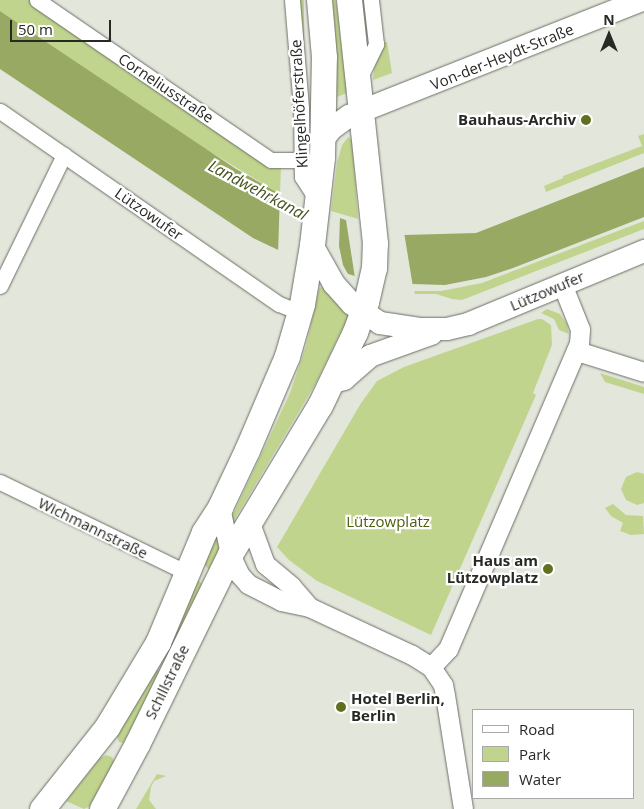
<!DOCTYPE html>
<html>
<head>
<meta charset="utf-8">
<style>
  body { margin:0 }
  #map { position:relative; width:644px; height:809px; overflow:hidden; background:#e2e6db; font-family:"Open Sans",sans-serif }
  div>[style] { position:absolute }
  [style*='--x'] { left:calc(var(--x)*1px); top:calc(var(--y)*1px); width:calc(var(--w)*1px); rotate:calc(var(--a)*1deg) }
  .green>* { inset:0; background:#c1d48e; transform-origin:0 0 }
  .water>* { inset:0; background:#97a962 }
  .pier>* { inset:0; background:#e2e6db }
  .roads { filter:drop-shadow(0 0 1px #6b6e65) drop-shadow(0 0 1px #6b6e65) }
  .minor>* { height:15px; margin:-7.5px; padding:0 7.5px; transform-origin:7.5px; border-radius:7.5px; background:#fff }
  .tertiary>* { height:19px; margin:-9.5px; padding:0 9.5px; transform-origin:9.5px; border-radius:9.5px; background:#fff }
  .secondary>* { height:22px; margin:-11px; padding:0 11px; transform-origin:11px; border-radius:11px; background:#fff }
  .primary>* { height:25px; margin:-12.5px; padding:0 12.5px; transform-origin:12.5px; border-radius:12.5px; background:#fff }
  .dots>* { width:14px; height:14px; translate:-50% -50%; box-sizing:border-box; border:2px solid #fff; border-radius:50% }
  span { translate:-50% -50%; white-space:nowrap; text-align:center; line-height:1.15; -webkit-text-stroke:4.5px #fff; paint-order:stroke }
  .street-label { font-size:15px; color:#272925 }
  .poi-label { font-size:15px; color:#272925; font-weight:700 }
  .right { translate:-100% -50%; text-align:right }
  .left { translate:0 -50%; text-align:left }
  .park-label { font-size:15px; color:#4f5e0d }
  .water-label { font-size:16px; color:#44501c; font-style:italic }
  .legend { position:absolute; left:472px; top:709px; width:162px; height:90px; box-sizing:border-box; background:#fff; border:1px solid #a9a9a8; margin:0; padding:6px 9px; list-style:none; font-size:15px; color:#272925 }
  .legend li { display:flex; align-items:center; gap:10px; height:25px }
  .legend b { width:25px; border:1px solid #a9a9a8 }
  .north { position:absolute; left:584px; top:10px; width:50px; height:50px; -webkit-text-stroke:4px #fff; paint-order:stroke; rotate:0deg; font-size:14px; font-weight:700; line-height:20px; text-align:center; color:#272925 }
  .north::after { content:''; display:block; margin:auto; width:18px; height:22px; background:#272925; clip-path:polygon(50% 0,100% 100%,50% 72%,0 100%) }
  .scale { position:absolute; left:10px; top:20px; width:101px; height:22px; box-sizing:border-box; border:2px solid #272925; border-top:0; padding-left:6px; font-size:15px; line-height:18px; white-space:nowrap; color:#272925; -webkit-text-stroke:4px #fff; paint-order:stroke }
</style>
</head>
<body>
<div id="map">
  <div class="green">
    <i style="clip-path:polygon(0 0,31px 0,281px 166px,280px 194px,204px 148px,0 11px)"></i>
    <i style="left:298px;top:0;width:6px;height:45px"></i>
    <i style="clip-path:polygon(329px 0,336px 0,347px 93px,337px 97px)"></i>
    <i style="clip-path:polygon(387px 42px,392px 73px,373px 80px,374px 69px,383px 43px)"></i>
    <i style="clip-path:polygon(644px 134px,644px 153px,546px 192px,544px 186px,563px 178px,563px 176px,642px 146px,638px 136px)"></i>
    <i style="clip-path:polygon(348px 137px,352px 140px,358px 219px,331px 211px,337px 163px,342px 145px)"></i>
    <i style="clip-path:polygon(644px 221px,644px 229px,462px 300px,452px 299px,436px 294px,415px 294px,414px 291px,441px 291px,482px 283px)"></i>
    <i style="clip-path:polygon(321px 287px,332px 290px,350px 313px,316px 383px,233px 522px,231px 519px,290px 393px,306px 346px,319px 289px)"></i>
    <i style="clip-path:polygon(547px 309px,560px 314px,567px 324px,569px 334px,559px 330px,554px 319px,541px 313px)"></i>
    <i style="clip-path:polygon(538px 319px,542px 319px,551px 325px,552px 345px,533px 393px,536px 395px,431px 635px,317px 581px,289px 560px,277px 547px,361px 403px,377px 381px,404px 367px)"></i>
    <i style="clip-path:polygon(600px 373px,644px 387px,644px 394px,605px 382px)"></i>
    <i style="clip-path:polygon(637px 472px,644px 474px,644px 503px,637px 505px,626px 500px,621px 489px,626px 477px)"></i>
    <i style="clip-path:polygon(613px 504px,626px 515px,643px 516px,644px 534px,631px 535px,620px 531px,623px 523px,611px 516px,605px 508px)"></i>
    <i style="clip-path:polygon(216px 538px,218px 538px,220px 548px,210px 571px,204px 564px)"></i>
    <i style="clip-path:polygon(197px 579px,203px 585px,170px 650px,169px 648px)"></i>
    <i style="clip-path:polygon(155px 671px,158px 670px,161px 673px,123px 743px,119px 742px,116px 734px)"></i>
    <i style="clip-path:polygon(106px 755px,112px 757px,115px 763px,92px 805px,84px 809px,66px 801px,100px 758px)"></i>
    <i style="clip-path:polygon(157px 774px,166px 776px,154px 781px,151px 787px,149px 800px,156px 809px,136px 809px)"></i>
  </div>
  <div class="water">
    <i style="clip-path:polygon(0 11px,236px 169px,280px 194px,346px 220px,405px 235px,476px 233px,644px 167px,644px 217px,513px 268px,486px 277px,445px 285px,412px 284px,355px 276px,293px 257px,253px 238px,0 69px)"></i>
  </div>
  <div class="pier">
    <i style="clip-path:polygon(evenodd,280px 192px,339px 215px,404px 232px,413px 287px,339px 274px,278px 254px,280px 192px,340px 218px,346px 220px,355px 278px,349px 276px,343px 265px,339px 246px,340px 218px)"></i>
  </div>
  <div class="roads">
    <div class="minor">
      <i style="--x:37;--y:0;--w:283;--a:34.4"></i>
      <i style="--x:271;--y:160;--w:30;--a:0"></i>
      <i style="--x:292;--y:0;--w:108;--a:85.2"></i>
      <i style="--x:301;--y:108;--w:69;--a:89.2"></i>
      <i style="--x:302;--y:177;--w:27;--a:57"></i>
      <i style="--x:360;--y:77;--w:37;--a:-64"></i>
      <i style="--x:376;--y:44;--w:44;--a:-96.5"></i>
      <i style="--x:0;--y:111;--w:339;--a:34.7"></i>
      <i style="--x:279;--y:304;--w:22;--a:21"></i>
      <i style="--x:0;--y:286;--w:146;--a:-64"></i>
      <i style="--x:0;--y:482;--w:208;--a:25.9"></i>
    </div>
    <div class="tertiary">
      <i style="--x:577;--y:351;--w:70;--a:17.4"></i>
      <i style="--x:220;--y:507;--w:48;--a:78"></i>
      <i style="--x:230;--y:554;--w:23;--a:65"></i>
      <i style="--x:240;--y:575;--w:12;--a:48"></i>
      <i style="--x:248;--y:584;--w:37;--a:27"></i>
      <i style="--x:281;--y:601;--w:29;--a:12"></i>
      <i style="--x:309;--y:607;--w:114;--a:25"></i>
      <i style="--x:412;--y:655;--w:22;--a:32"></i>
      <i style="--x:431;--y:667;--w:22;--a:56"></i>
      <i style="--x:443;--y:685;--w:10;--a:79"></i>
      <i style="--x:445;--y:695;--w:115;--a:81"></i>
      <i style="--x:250;--y:523;--w:44;--a:69.9"></i>
      <i style="--x:265;--y:564;--w:34;--a:40"></i>
      <i style="--x:291;--y:586;--w:28;--a:49"></i>
      <i style="--x:431;--y:667;--w:25;--a:-47"></i>
      <i style="--x:448;--y:649;--w:332;--a:-66.8"></i>
      <i style="--x:579;--y:344;--w:15;--a:-86"></i>
      <i style="--x:580;--y:329;--w:48;--a:-111.8"></i>
    </div>
    <div class="secondary">
      <i style="--x:323;--y:140;--w:14;--a:-54"></i>
      <i style="--x:331;--y:129;--w:22;--a:-36"></i>
      <i style="--x:349;--y:116;--w:315;--a:-21.6"></i>
      <i style="--x:312;--y:245;--w:45;--a:60.6"></i>
      <i style="--x:334;--y:284;--w:27;--a:48"></i>
      <i style="--x:352;--y:304;--w:34;--a:34"></i>
      <i style="--x:380;--y:323;--w:40;--a:8.5"></i>
      <i style="--x:420;--y:329;--w:27;--a:0"></i>
      <i style="--x:447;--y:329;--w:22;--a:-13"></i>
      <i style="--x:468;--y:324;--w:191;--a:-22.5"></i>
      <i style="--x:330;--y:383;--w:15;--a:-16"></i>
      <i style="--x:344;--y:379;--w:35;--a:-41"></i>
      <i style="--x:370;--y:356;--w:65;--a:-19.8"></i>
    </div>
    <div class="primary">
      <i style="--x:42;--y:809;--w:105;--a:-51.6"></i>
      <i style="--x:107;--y:727;--w:99;--a:-59"></i>
      <i style="--x:158;--y:642;--w:119;--a:-67.3"></i>
      <i style="--x:204;--y:532;--w:30;--a:-57"></i>
      <i style="--x:220;--y:507;--w:63;--a:-64.7"></i>
      <i style="--x:247;--y:450;--w:102;--a:-66.9"></i>
      <i style="--x:287;--y:356;--w:54;--a:-73.9"></i>
      <i style="--x:302;--y:304;--w:60;--a:-80.4"></i>
      <i style="--x:312;--y:245;--w:89;--a:-83.5"></i>
      <i style="--x:322;--y:157;--w:100;--a:-88.9"></i>
      <i style="--x:324;--y:57;--w:57;--a:-95"></i>
      <i style="--x:102;--y:809;--w:74;--a:-61.7"></i>
      <i style="--x:137;--y:744;--w:212;--a:-63.9"></i>
      <i style="--x:230;--y:554;--w:174;--a:-58.9"></i>
      <i style="--x:320;--y:405;--w:81;--a:-64.4"></i>
      <i style="--x:355;--y:332;--w:32;--a:-70"></i>
      <i style="--x:366;--y:302;--w:35;--a:-77"></i>
      <i style="--x:374;--y:268;--w:25;--a:-88"></i>
      <i style="--x:375;--y:243;--w:244;--a:-96.1"></i>
    </div>
  </div>
  <div class="dots">
    <i style="left:586px;top:120px;background:#5f711e"></i>
    <i style="left:548px;top:569px;background:#5f711e"></i>
    <i style="left:341px;top:707px;background:#5f711e"></i>
  </div>
  <div class="street-label">
    <span style="left:502px;top:57px;rotate:-22deg">Von-der-Heydt-Straße</span>
    <span style="left:166px;top:88px;rotate:34deg">Corneliusstraße</span>
    <span style="left:299px;top:104px;rotate:-93deg">Klingelhöferstraße</span>
    <span style="left:149px;top:214px;rotate:35deg">Lützowufer</span>
    <span style="left:547px;top:291px;rotate:-23deg">Lützowufer</span>
    <span style="left:93px;top:528px;rotate:26deg">Wichmannstraße</span>
    <span style="left:167px;top:682px;rotate:-64deg">Schillstraße</span>
  </div>
  <div class="poi-label">
    <span class="right" style="left:576px;top:120px">Bauhaus-Archiv</span>
    <span class="right" style="left:538px;top:569px">Haus am<br>Lützowplatz</span>
    <span class="left" style="left:351px;top:707px">Hotel Berlin,<br>Berlin</span>
  </div>
  <div class="park-label">
    <span style="left:388px;top:522px">Lützowplatz</span>
  </div>
  <div class="water-label">
    <span style="left:258px;top:190px;rotate:28deg">Landwehrkanal</span>
  </div>
  <ul class="legend">
  <li><b style="height:6px;background:#fff"></b>Road</li>
  <li><b style="height:14px;background:#c1d48e"></b>Park</li>
  <li><b style="height:14px;background:#97a962"></b>Water</li>
  </ul>
  <div class="north">N</div>
  <div class="scale">50 m</div>
</div>
</body>
</html>
